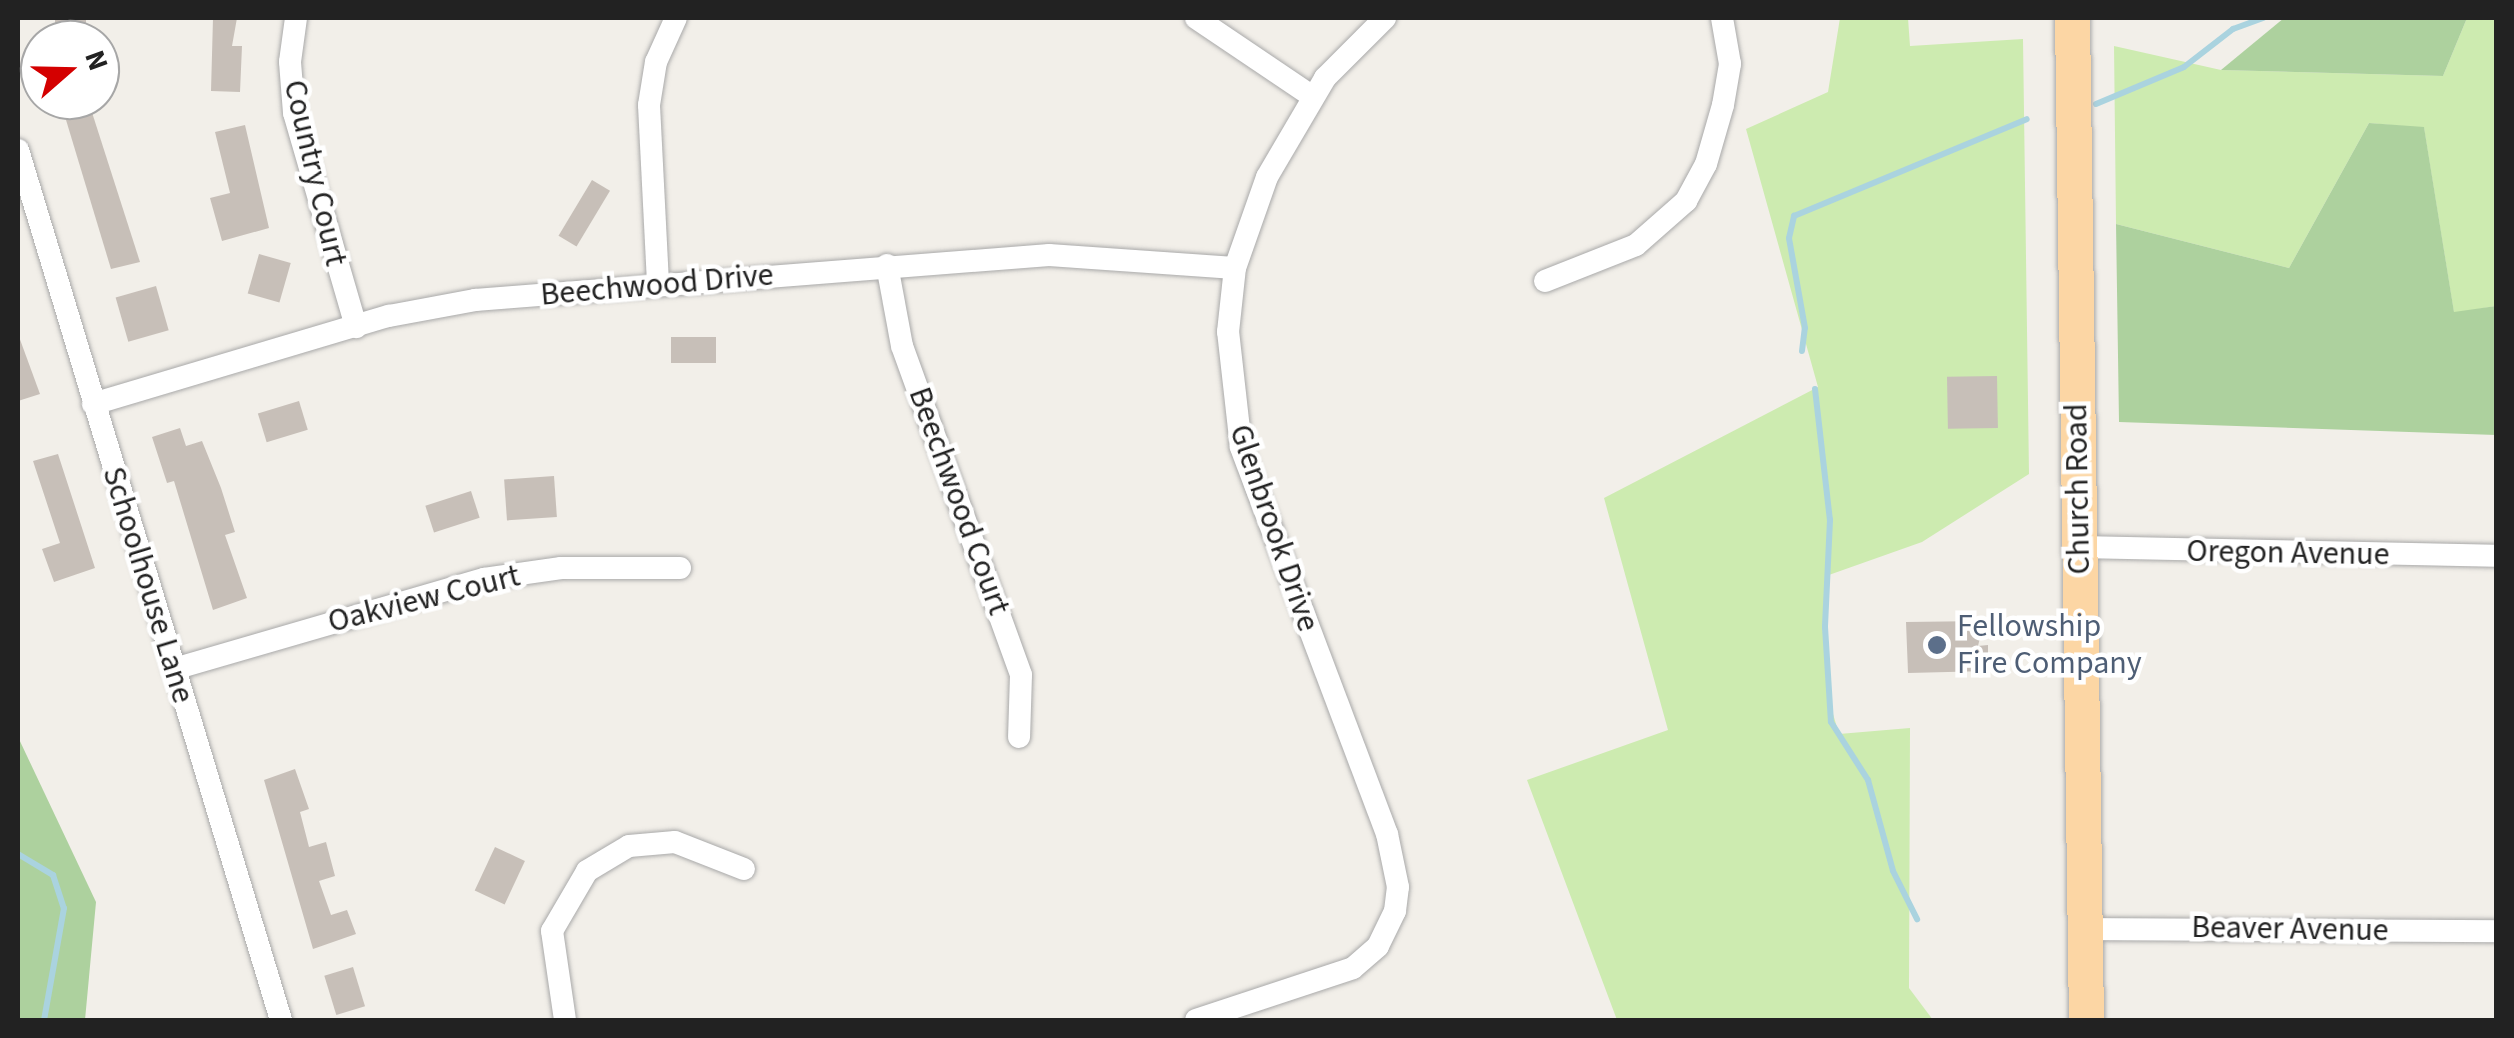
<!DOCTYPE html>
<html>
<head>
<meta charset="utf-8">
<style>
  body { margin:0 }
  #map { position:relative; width:2514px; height:1038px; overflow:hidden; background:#f2efe9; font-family:"Source Sans 3",sans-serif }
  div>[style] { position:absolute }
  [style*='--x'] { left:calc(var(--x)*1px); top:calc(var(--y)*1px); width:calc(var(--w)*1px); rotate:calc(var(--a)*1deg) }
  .grass>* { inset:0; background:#cdebb0 }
  .forest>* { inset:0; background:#add19e }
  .stream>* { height:6px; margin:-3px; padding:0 3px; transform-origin:3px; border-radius:3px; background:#aad3df }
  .building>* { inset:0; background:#c7bfb8; transform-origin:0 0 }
  .roads { filter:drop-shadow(0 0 2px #a9a9a9) drop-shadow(0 0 2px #a9a9a9) }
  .minor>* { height:22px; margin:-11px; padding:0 11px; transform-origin:11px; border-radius:11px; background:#fff }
  .primary>* { height:35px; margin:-17.5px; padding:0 17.5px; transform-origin:17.5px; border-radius:17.5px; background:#fcd6a4 }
  .dots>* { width:28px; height:28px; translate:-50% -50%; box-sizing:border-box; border:5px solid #fff; border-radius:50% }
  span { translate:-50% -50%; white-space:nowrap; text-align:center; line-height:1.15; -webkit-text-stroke:9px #fff; paint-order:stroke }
  .street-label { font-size:32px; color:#222 }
  .service-label { font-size:32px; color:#4e5e75 }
  .left { translate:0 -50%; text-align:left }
  .frame { position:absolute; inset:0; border:20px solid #222; pointer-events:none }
  .north { position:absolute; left:20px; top:20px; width:100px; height:100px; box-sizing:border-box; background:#fff; border:2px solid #a7a7a7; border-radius:50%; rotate:70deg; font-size:28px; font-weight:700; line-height:40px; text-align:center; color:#222 }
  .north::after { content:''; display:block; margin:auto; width:35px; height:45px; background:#d40000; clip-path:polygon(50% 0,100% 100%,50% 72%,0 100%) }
</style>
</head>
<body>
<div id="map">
  <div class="grass">
    <i style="clip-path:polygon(1840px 18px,1908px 18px,1910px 46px,2023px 39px,2029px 474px,1922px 542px,1826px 576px,1830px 704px,1839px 734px,1910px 728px,1909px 988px,1933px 1020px,1617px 1020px,1527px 780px,1668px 730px,1604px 498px,1818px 387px,1746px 129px,1828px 92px)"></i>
    <i style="clip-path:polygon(2467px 18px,2496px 18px,2496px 306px,2454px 313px,2424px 128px,2369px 123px,2289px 268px,2116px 224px,2114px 46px,2221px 70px,2443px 76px)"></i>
  </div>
  <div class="forest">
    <i style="clip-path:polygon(2284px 18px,2467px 18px,2443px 76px,2221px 70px)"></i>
    <i style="clip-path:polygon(2369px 123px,2424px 127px,2454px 312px,2496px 306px,2496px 435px,2119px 422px,2116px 224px,2289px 268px)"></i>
    <i style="clip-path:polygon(18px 737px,96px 902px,85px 1020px,18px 1020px)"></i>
  </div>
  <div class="stream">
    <i style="--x:2096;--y:104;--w:95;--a:-22.8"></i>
    <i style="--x:2184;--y:67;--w:62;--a:-37.8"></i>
    <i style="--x:2233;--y:29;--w:32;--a:-20"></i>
    <i style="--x:1802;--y:351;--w:23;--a:-83"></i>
    <i style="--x:1805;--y:328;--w:91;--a:-100.1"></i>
    <i style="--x:1789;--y:238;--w:23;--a:-77"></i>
    <i style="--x:1794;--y:216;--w:252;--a:-22.6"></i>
    <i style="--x:1815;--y:389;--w:132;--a:83.5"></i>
    <i style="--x:1830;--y:520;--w:107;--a:92.7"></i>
    <i style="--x:1825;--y:627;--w:95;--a:86.4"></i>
    <i style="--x:1831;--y:722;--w:69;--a:57.5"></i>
    <i style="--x:1868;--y:780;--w:94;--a:74.6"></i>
    <i style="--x:1893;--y:871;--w:54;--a:63.4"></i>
    <i style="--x:18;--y:854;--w:41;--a:31"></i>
    <i style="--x:53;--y:875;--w:35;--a:72"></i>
    <i style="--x:64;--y:908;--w:114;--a:100.1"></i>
  </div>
  <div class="building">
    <i style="left:55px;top:18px;width:31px;height:22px"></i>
    <i style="clip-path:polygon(213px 18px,237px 18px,232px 46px,242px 46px,240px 92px,211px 91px)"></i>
    <i style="clip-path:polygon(60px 100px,88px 100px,140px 262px,111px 269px)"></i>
    <i style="clip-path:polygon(245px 125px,269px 228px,222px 241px,210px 198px,230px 193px,215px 132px)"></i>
    <i style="left:592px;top:180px;width:21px;height:65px;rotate:31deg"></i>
    <i style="left:259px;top:254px;width:33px;height:41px;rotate:16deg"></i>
    <i style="left:156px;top:286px;width:46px;height:42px;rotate:74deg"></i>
    <i style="clip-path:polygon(18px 334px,40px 394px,18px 401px)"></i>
    <i style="left:671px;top:337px;width:45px;height:26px"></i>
    <i style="left:1997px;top:376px;width:52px;height:50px;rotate:89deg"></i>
    <i style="left:299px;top:401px;width:30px;height:43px;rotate:73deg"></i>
    <i style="clip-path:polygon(180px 428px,186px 446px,202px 441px,221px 488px,235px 532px,225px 535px,247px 598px,213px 610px,174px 481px,167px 483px,152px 437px)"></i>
    <i style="clip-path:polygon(58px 454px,95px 568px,54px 582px,42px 549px,60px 543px,33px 461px)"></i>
    <i style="left:554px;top:476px;width:41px;height:50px;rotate:86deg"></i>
    <i style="left:471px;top:491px;width:28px;height:48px;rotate:72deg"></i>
    <i style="clip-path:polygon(1984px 621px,1978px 646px,1988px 645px,1988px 671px,1908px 673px,1906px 622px)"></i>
    <i style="clip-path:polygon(295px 769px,309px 809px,300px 812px,309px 847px,326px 842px,335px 876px,319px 881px,331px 915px,347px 910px,356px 934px,313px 949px,264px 780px)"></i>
    <i style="left:495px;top:847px;width:33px;height:48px;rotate:25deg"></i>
    <i style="left:353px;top:967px;width:41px;height:30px;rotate:73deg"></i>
  </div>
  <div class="roads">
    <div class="minor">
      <i style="--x:296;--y:18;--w:44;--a:97.8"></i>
      <i style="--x:290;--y:62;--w:51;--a:85.5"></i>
      <i style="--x:294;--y:113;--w:223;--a:73.8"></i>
      <i style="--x:1196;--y:18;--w:141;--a:34"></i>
      <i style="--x:18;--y:150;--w:909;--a:73.18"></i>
      <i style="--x:887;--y:265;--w:82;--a:79.5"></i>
      <i style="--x:902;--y:346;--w:350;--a:70.1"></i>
      <i style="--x:1021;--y:675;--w:62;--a:91.8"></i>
      <i style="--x:1545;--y:281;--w:98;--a:-21.6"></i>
      <i style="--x:1636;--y:245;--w:67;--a:-41.3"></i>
      <i style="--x:1686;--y:201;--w:42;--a:-61.6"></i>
      <i style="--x:1706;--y:164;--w:61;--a:-73.9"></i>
      <i style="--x:1723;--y:105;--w:42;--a:-80.3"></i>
      <i style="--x:1730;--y:64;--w:47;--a:-99.9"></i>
      <i style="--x:658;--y:283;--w:178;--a:-92.9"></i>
      <i style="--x:649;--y:105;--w:44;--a:-80.8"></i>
      <i style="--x:656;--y:62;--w:48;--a:-65.6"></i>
      <i style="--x:93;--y:404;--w:309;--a:-16.6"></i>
      <i style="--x:389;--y:316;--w:87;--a:-10.5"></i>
      <i style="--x:475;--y:300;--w:576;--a:-4.48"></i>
      <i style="--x:1049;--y:255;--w:186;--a:4"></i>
      <i style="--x:2079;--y:547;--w:417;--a:1.2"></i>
      <i style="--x:174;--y:669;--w:323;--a:-16.2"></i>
      <i style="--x:484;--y:579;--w:78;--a:-8.1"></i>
      <i style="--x:561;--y:568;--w:119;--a:0"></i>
      <i style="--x:2084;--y:929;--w:412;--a:0.3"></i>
      <i style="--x:565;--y:1020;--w:90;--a:-98.3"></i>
      <i style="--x:552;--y:931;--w:69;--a:-59.7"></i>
      <i style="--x:587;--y:871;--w:49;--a:-30.8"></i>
      <i style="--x:629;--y:846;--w:46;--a:-5"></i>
      <i style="--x:675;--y:842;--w:74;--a:21.4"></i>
      <i style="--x:1196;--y:1020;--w:165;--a:-18.3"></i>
      <i style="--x:1353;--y:968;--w:33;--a:-41"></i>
      <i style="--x:1378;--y:946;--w:39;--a:-64"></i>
      <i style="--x:1395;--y:911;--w:24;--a:-83"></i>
      <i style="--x:1398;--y:887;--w:54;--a:-101.7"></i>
      <i style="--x:1387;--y:834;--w:414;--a:-110.7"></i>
      <i style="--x:1241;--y:447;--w:116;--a:-96.4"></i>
      <i style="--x:1228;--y:332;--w:64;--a:-83.8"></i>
      <i style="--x:1235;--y:268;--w:96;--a:-70.6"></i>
      <i style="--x:1267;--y:177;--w:115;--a:-59.6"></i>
      <i style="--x:1325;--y:78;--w:85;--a:-45"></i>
    </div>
    <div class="primary">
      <i style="--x:2072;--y:18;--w:1002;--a:89.2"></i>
    </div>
  </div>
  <div class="dots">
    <i style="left:1937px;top:645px;background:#5c6f8a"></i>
  </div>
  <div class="street-label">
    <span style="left:315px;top:173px;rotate:77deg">Country Court</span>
    <span style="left:657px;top:285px;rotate:-5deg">Beechwood Drive</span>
    <span style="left:2078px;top:489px;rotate:-91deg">Church Road</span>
    <span style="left:959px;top:501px;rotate:70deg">Beechwood Court</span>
    <span style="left:1274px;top:528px;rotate:71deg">Glenbrook Drive</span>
    <span style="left:2288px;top:553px;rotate:1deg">Oregon Avenue</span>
    <span style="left:148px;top:585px;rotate:73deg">Schoolhouse Lane</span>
    <span style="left:424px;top:599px;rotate:-14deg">Oakview Court</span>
    <span style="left:2290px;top:929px;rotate:1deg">Beaver Avenue</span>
  </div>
  <div class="service-label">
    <span class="left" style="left:1957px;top:645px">Fellowship<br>Fire Company</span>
  </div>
  <div class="frame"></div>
  <div class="north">N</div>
</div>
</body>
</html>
